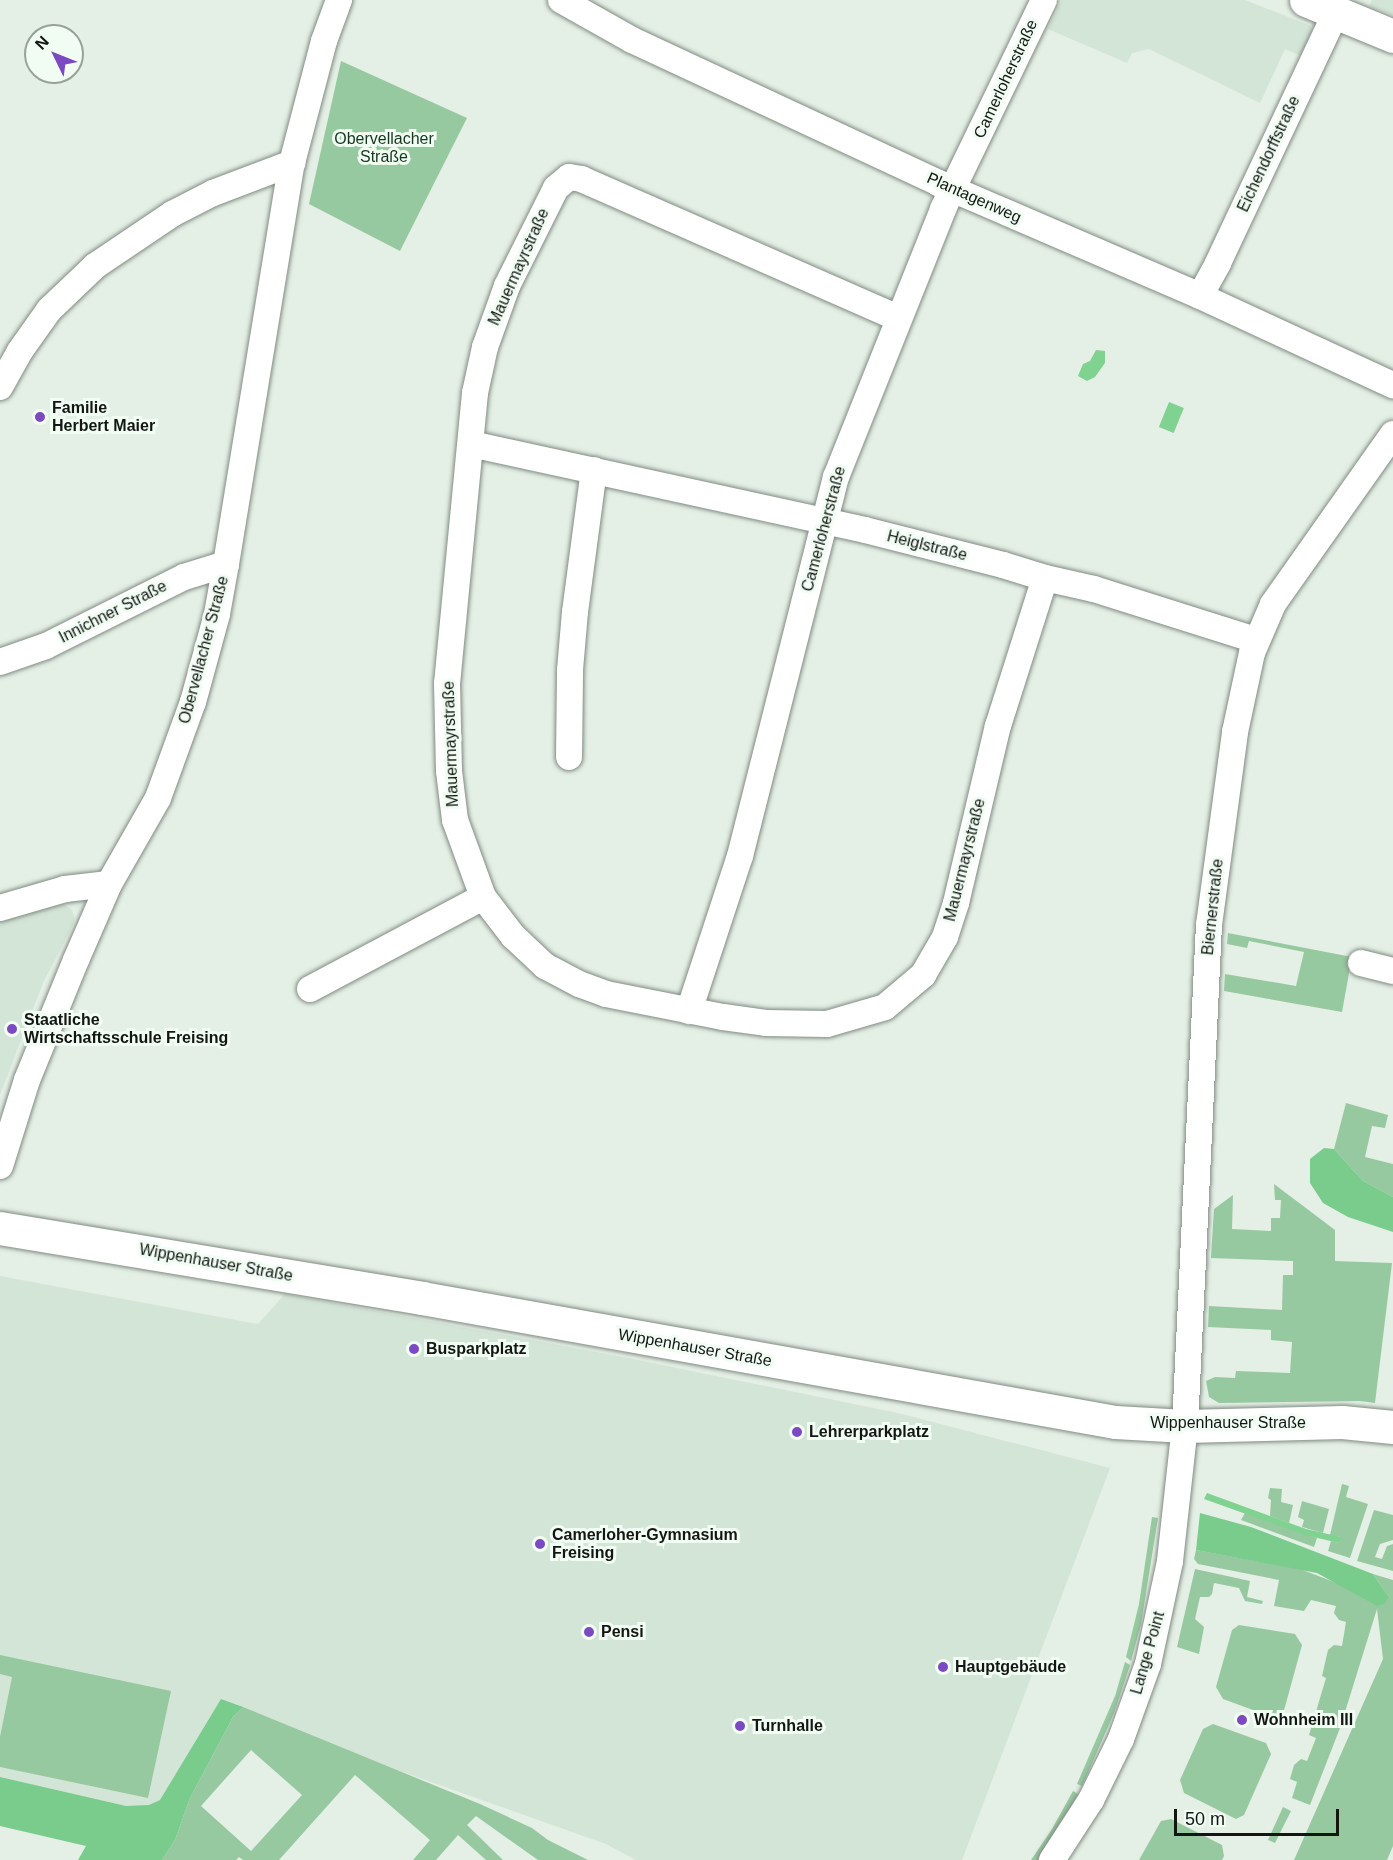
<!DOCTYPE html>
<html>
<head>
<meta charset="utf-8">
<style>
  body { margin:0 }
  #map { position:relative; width:1393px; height:1860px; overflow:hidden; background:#e4efe5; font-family:Arial,sans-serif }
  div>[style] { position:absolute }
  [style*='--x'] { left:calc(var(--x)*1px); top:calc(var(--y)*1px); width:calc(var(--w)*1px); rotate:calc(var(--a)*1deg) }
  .built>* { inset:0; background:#d3e5d6 }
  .green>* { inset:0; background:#97c9a0 }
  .forest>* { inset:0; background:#79cc8b }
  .water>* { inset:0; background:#7fd290; transform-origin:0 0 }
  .roads { filter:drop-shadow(0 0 2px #808b82) drop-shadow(0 0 2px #808b82) }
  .street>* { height:26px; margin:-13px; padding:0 13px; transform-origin:13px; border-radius:13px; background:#fff }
  .secondary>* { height:33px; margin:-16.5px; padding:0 16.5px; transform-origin:16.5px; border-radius:16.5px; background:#fff }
  .dots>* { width:16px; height:16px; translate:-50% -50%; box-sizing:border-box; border:3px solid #f1fdf3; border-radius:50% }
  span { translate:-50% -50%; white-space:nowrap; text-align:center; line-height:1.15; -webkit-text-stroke:6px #f1fdf3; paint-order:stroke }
  .street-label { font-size:16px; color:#131613 }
  .park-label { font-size:16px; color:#14371d }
  .poi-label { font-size:16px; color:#131613; font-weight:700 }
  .left { translate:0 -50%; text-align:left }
  .north { position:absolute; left:24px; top:24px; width:60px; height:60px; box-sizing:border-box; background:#f1fdf3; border:2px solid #98a199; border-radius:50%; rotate:313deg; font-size:16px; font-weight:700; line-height:24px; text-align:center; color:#131613 }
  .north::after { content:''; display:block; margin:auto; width:21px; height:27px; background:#7b49c0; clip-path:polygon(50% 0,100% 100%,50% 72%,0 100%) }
  .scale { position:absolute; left:1174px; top:1809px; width:165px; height:27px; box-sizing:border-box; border:3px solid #131613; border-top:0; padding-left:8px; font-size:18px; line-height:21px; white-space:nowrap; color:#131613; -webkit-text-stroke:4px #f1fdf3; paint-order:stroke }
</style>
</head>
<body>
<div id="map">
  <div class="built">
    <i style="clip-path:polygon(1062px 0,1245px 0,1311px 26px,1312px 32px,1301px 56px,1285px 49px,1260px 103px,1149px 49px,1132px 53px,1127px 63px,1048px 29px)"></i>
    <i style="clip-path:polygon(1372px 0,1393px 0,1393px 15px,1369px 6px)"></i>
    <i style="clip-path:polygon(62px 903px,72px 910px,75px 920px,72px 927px,43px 983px,0 1095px,0 921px)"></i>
    <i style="clip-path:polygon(0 1276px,258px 1324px,285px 1294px,628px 1358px,898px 1413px,1110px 1468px,962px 1860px,636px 1860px,606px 1844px,225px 1709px,159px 1843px,0 1805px)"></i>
  </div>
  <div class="green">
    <i style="clip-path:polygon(341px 61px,467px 118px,400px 251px,309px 204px)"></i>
    <i style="clip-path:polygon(1228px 933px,1352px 957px,1342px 1012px,1224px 991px,1225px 974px,1296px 986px,1304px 952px,1249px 941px,1247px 948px,1227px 944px)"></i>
    <i style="clip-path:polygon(1346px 1103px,1388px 1115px,1385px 1128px,1372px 1126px,1365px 1157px,1393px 1164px,1393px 1197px,1363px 1181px,1334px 1149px)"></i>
    <i style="clip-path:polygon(1274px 1184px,1335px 1230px,1335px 1261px,1392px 1263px,1375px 1403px,1360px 1401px,1219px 1403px,1209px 1397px,1206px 1381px,1215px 1377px,1235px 1378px,1236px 1371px,1290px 1373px,1292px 1342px,1271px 1340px,1271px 1330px,1208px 1327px,1209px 1306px,1282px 1310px,1283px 1275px,1293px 1275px,1293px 1261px,1211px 1258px,1214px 1209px,1233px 1195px,1232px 1229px,1271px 1231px,1271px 1218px,1280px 1218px,1281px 1200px,1275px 1200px)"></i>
    <i style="clip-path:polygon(1342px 1484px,1349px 1486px,1346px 1497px,1368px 1504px,1350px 1558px,1328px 1551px,1331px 1541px,1339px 1543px,1340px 1537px,1330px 1535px)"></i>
    <i style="clip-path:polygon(1270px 1488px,1282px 1489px,1281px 1502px,1293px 1505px,1289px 1523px,1270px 1516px,1271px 1500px,1268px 1498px)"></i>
    <i style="clip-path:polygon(1302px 1501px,1329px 1509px,1323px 1533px,1302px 1527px,1304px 1520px,1298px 1517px)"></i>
    <i style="clip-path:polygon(1374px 1510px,1393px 1515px,1393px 1540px,1380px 1544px,1375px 1557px,1382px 1559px,1387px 1546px,1393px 1544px,1393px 1571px,1357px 1561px)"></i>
    <i style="clip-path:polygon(1245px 1513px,1317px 1538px,1314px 1547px,1241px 1520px)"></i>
    <i style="clip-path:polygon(1152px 1517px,1158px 1518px,1141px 1624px,1131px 1661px,1126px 1657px,1139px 1604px)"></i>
    <i style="clip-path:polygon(1196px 1550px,1300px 1569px,1342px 1585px,1389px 1597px,1373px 1574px,1393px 1580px,1393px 1846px,1387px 1860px,1294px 1860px,1383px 1659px,1377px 1609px,1340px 1728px,1310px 1805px,1292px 1798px,1297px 1782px,1290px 1779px,1294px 1765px,1301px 1759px,1307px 1761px,1316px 1738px,1309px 1735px,1326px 1678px,1322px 1676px,1328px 1650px,1334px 1645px,1342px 1646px,1346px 1622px,1339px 1620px,1334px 1613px,1336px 1606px,1311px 1600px,1304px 1611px,1274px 1606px,1279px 1580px,1198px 1564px,1194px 1559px)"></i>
    <i style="clip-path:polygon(1195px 1569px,1250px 1581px,1247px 1597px,1263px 1601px,1262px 1604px,1245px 1601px,1239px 1588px,1214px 1583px,1212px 1594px,1209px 1597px,1200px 1597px,1195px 1619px,1204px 1627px,1199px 1654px,1177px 1647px)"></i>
    <i style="clip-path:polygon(1239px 1625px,1295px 1634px,1302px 1645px,1283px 1714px,1275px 1718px,1223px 1699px,1216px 1687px,1232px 1630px)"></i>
    <i style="clip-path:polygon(0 1655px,171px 1691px,148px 1798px,0 1767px,0 1737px,12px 1677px,0 1674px)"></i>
    <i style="clip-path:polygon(1125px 1662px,1130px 1665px,1114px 1713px,1082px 1786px,1077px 1784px,1115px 1696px)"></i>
    <i style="clip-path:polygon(evenodd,243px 1707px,480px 1804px,532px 1828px,548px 1840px,588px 1860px,538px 1860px,476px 1816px,467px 1825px,503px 1860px,486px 1860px,458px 1835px,436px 1860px,413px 1860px,430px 1840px,355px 1775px,279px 1860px,243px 1860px,239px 1857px,236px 1860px,162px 1860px,175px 1840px,190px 1798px,233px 1717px,243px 1707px,251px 1750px,302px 1795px,251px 1851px,201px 1806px,251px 1750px)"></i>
    <i style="clip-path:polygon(1213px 1724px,1266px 1743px,1271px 1754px,1244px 1815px,1236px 1819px,1184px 1793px,1180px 1780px,1203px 1729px)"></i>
    <i style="clip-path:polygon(1073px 1791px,1078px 1794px,1062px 1824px,1038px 1860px,1031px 1860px,1052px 1829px)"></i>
    <i style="clip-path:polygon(1283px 1807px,1291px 1811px,1275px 1843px,1268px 1840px)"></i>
    <i style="clip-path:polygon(1171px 1819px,1222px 1845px,1224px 1856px,1222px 1860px,1139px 1860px,1161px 1821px)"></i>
  </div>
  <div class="forest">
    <i style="clip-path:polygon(1324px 1148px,1334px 1149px,1363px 1181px,1393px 1197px,1393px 1232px,1348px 1217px,1323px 1203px,1310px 1183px,1310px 1159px)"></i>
    <i style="clip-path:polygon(1200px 1513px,1251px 1527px,1373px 1574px,1389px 1597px,1384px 1604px,1377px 1606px,1317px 1573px,1196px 1550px)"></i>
    <i style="clip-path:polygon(221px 1699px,243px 1707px,233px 1717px,190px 1798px,175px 1840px,162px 1860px,78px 1860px,86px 1846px,0 1826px,0 1777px,126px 1806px,149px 1805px,160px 1800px)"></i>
  </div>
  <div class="water">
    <i style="clip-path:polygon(1096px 350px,1105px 351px,1105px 363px,1095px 377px,1087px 381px,1078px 376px,1083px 364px,1090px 361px)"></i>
    <i style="left:1169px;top:402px;width:16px;height:27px;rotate:22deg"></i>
    <i style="clip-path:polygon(1207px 1493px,1306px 1529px,1341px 1537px,1340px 1541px,1339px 1543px,1305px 1535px,1204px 1499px)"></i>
  </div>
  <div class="roads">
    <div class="street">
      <i style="--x:561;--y:0;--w:81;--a:29.4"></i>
      <i style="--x:632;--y:40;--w:338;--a:25"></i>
      <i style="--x:938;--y:183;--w:285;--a:23.3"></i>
      <i style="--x:1200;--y:296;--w:213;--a:24.8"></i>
      <i style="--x:1200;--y:296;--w:38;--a:-61"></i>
      <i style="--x:1218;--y:263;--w:277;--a:-64.8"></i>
      <i style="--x:898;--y:318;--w:345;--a:-156.3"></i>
      <i style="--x:582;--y:179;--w:13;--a:-171"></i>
      <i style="--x:569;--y:177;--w:17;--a:140"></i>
      <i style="--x:556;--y:188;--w:110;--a:116.6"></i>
      <i style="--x:507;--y:286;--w:65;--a:109.8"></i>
      <i style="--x:485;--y:347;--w:47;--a:102.3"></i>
      <i style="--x:475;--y:393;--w:291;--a:95.5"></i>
      <i style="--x:447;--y:683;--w:88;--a:88.7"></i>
      <i style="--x:449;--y:771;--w:49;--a:83"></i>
      <i style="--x:455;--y:820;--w:82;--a:70"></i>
      <i style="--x:483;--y:897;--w:49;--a:52.4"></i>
      <i style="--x:513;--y:936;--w:44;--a:43.2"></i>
      <i style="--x:545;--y:966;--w:38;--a:28"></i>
      <i style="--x:579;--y:984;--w:29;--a:20"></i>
      <i style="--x:606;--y:994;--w:119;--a:11.1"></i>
      <i style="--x:723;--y:1017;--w:43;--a:7.9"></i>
      <i style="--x:766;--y:1023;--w:61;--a:0.9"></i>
      <i style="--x:827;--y:1024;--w:60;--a:-16.3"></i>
      <i style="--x:885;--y:1007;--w:50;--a:-40.1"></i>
      <i style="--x:923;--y:975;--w:44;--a:-59.9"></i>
      <i style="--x:945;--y:937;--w:36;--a:-72"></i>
      <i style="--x:956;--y:903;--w:182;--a:-76.7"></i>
      <i style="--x:998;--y:726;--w:155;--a:-72.4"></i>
      <i style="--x:0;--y:387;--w:41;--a:-60.9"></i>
      <i style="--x:20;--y:351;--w:50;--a:-54.7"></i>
      <i style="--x:49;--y:310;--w:64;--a:-43.7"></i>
      <i style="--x:95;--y:266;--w:93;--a:-34"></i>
      <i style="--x:172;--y:214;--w:46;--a:-27.1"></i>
      <i style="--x:213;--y:193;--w:85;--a:-20.8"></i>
      <i style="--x:471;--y:444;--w:403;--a:12.3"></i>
      <i style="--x:865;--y:530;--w:142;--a:14.2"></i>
      <i style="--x:1003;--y:565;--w:44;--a:17.2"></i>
      <i style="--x:1045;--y:578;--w:50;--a:12.7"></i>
      <i style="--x:1094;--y:589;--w:170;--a:17.5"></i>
      <i style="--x:0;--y:662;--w:49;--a:-19.2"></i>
      <i style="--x:46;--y:646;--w:154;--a:-26.6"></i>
      <i style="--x:184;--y:577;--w:44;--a:-17.2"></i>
      <i style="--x:569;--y:757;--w:87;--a:-89.3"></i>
      <i style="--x:570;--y:670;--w:58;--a:-85.1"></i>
      <i style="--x:575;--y:612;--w:143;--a:-82.4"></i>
      <i style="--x:0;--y:908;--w:68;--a:-16.3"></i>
      <i style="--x:65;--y:889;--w:44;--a:-6.5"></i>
      <i style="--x:1361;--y:963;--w:33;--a:14"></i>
      <i style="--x:310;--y:989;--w:196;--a:-28"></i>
      <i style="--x:689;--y:1011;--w:163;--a:-71.8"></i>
      <i style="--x:740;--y:856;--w:391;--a:-75.8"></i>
      <i style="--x:836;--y:477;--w:289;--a:-68.2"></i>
      <i style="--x:943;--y:209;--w:232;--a:-64.2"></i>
      <i style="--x:0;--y:1166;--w:90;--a:-72.6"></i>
      <i style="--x:27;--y:1080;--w:130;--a:-67.8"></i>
      <i style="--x:76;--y:960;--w:83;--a:-66.5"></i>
      <i style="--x:109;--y:884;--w:99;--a:-60.3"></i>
      <i style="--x:158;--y:798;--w:102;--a:-70"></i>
      <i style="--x:193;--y:702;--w:91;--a:-74.7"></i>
      <i style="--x:217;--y:614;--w:51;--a:-79.8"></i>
      <i style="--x:226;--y:564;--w:406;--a:-80.7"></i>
      <i style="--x:292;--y:163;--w:126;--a:-75.3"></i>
      <i style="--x:324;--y:41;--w:44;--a:-69.9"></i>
      <i style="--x:1052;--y:1860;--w:72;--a:-57"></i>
      <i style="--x:1091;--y:1800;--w:68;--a:-63.8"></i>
      <i style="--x:1121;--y:1739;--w:80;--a:-70.2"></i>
      <i style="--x:1148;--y:1664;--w:105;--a:-77.9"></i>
      <i style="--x:1170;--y:1561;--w:136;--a:-83.7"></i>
      <i style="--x:1185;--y:1426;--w:502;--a:-87.26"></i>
      <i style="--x:1209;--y:925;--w:195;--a:-82.3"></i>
      <i style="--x:1235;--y:732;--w:81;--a:-77.9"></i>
      <i style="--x:1252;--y:653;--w:53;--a:-66.8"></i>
      <i style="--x:1273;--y:604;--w:208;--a:-54.8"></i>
    </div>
    <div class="secondary">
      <i style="--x:1306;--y:0;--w:94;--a:22.5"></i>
      <i style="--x:0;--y:1228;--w:428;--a:9.4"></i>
      <i style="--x:422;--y:1298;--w:704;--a:10.14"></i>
      <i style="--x:1115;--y:1422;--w:70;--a:3.3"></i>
      <i style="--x:1185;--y:1426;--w:157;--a:-1.5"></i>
      <i style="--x:1342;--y:1422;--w:51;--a:5.6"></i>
    </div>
  </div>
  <div class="dots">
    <i style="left:40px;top:417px;background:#7b49c0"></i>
    <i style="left:12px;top:1029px;background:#7b49c0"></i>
    <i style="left:414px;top:1349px;background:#7b49c0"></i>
    <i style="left:797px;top:1432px;background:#7b49c0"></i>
    <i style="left:540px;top:1544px;background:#7b49c0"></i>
    <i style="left:589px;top:1632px;background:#7b49c0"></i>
    <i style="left:943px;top:1667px;background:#7b49c0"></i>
    <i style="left:1242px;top:1720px;background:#7b49c0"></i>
    <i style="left:740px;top:1726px;background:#7b49c0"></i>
  </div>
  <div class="street-label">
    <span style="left:1006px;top:79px;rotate:-65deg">Camerloherstraße</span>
    <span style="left:1269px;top:154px;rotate:-65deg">Eichendorffstraße</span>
    <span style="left:974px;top:198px;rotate:24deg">Plantagenweg</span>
    <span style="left:519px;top:267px;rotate:-66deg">Mauermayrstraße</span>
    <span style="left:824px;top:529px;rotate:-75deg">Camerloherstraße</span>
    <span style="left:927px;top:546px;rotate:14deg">Heiglstraße</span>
    <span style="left:113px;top:612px;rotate:-27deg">Innichner Straße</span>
    <span style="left:204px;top:650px;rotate:-75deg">Obervellacher Straße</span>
    <span style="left:451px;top:744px;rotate:-92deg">Mauermayrstraße</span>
    <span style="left:965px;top:860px;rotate:-76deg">Mauermayrstraße</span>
    <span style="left:1213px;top:907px;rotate:-84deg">Biernerstraße</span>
    <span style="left:216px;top:1263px;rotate:10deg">Wippenhauser Straße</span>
    <span style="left:695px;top:1348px;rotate:10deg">Wippenhauser Straße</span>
    <span style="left:1228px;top:1423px">Wippenhauser Straße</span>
    <span style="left:1148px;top:1653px;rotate:-74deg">Lange Point</span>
  </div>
  <div class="park-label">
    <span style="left:384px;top:148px">Obervellacher<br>Straße</span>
  </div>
  <div class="poi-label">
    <span class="left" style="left:52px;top:417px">Familie<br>Herbert Maier</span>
    <span class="left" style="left:24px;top:1029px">Staatliche<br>Wirtschaftsschule Freising</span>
    <span class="left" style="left:426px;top:1349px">Busparkplatz</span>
    <span class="left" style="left:809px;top:1432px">Lehrerparkplatz</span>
    <span class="left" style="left:552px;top:1544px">Camerloher-Gymnasium<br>Freising</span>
    <span class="left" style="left:601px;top:1632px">Pensi</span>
    <span class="left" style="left:955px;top:1667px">Hauptgebäude</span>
    <span class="left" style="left:1254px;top:1720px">Wohnheim III</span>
    <span class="left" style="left:752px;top:1726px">Turnhalle</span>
  </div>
  <div class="north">N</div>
  <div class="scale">50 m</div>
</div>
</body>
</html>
